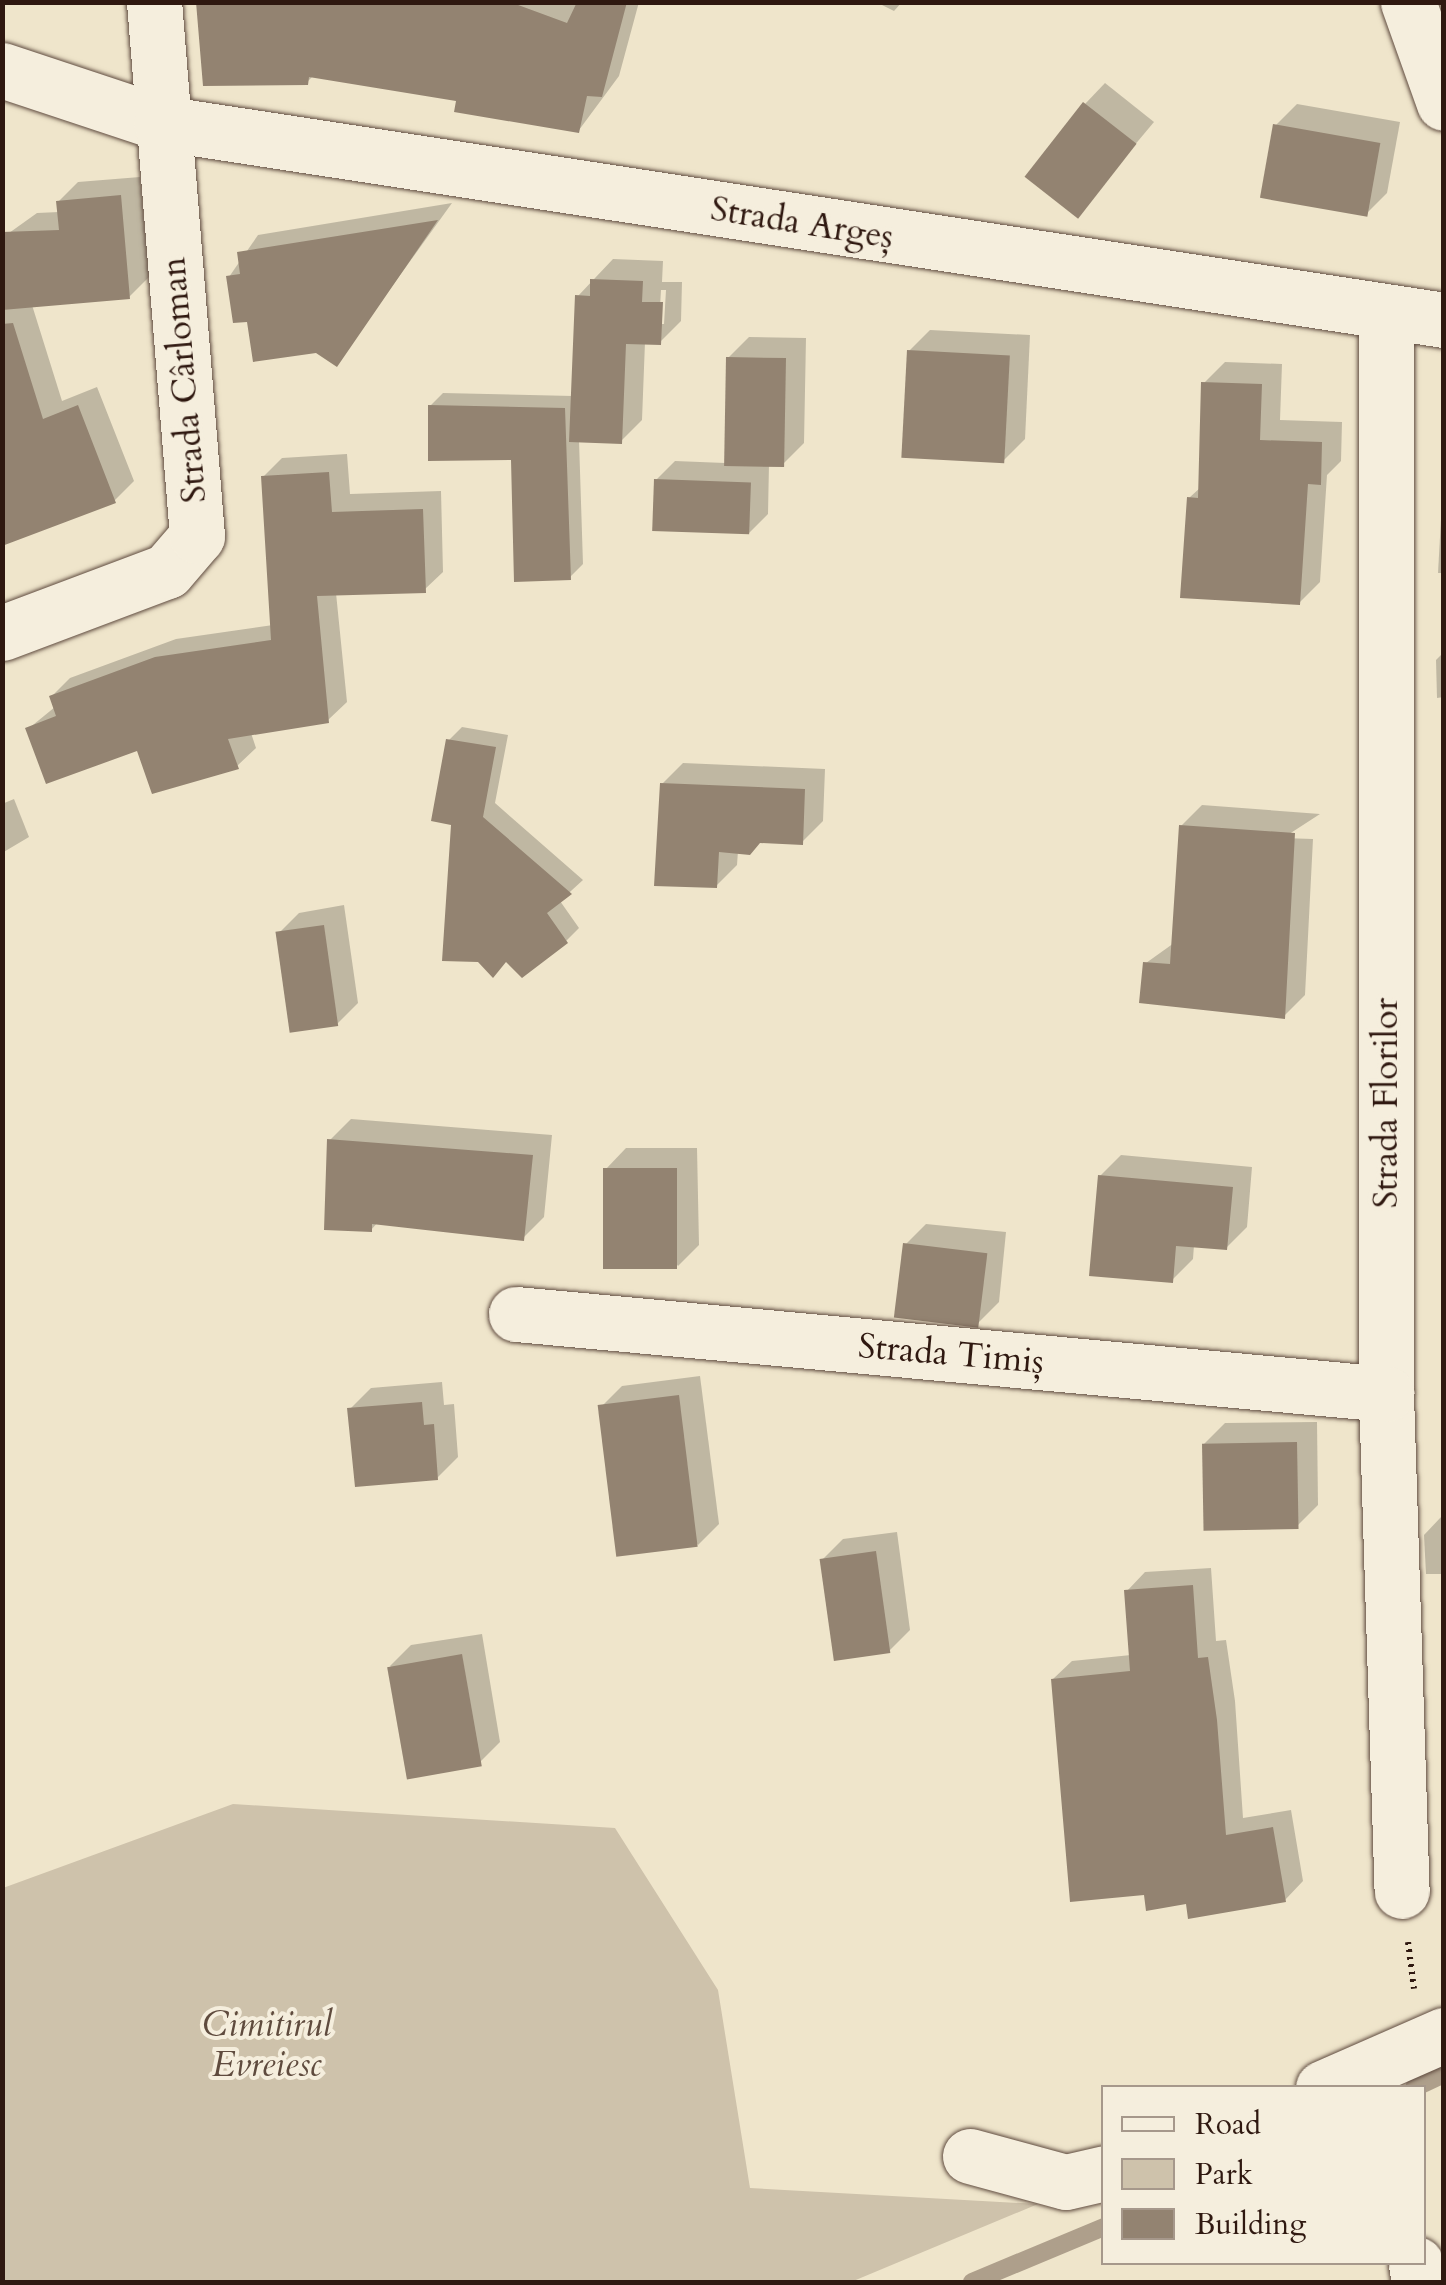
<!DOCTYPE html>
<html>
<head>
<meta charset="utf-8">
<style>
  body { margin:0 }
  #map { position:relative; width:1446px; height:2285px; overflow:hidden; background:#efe5cb; font-family:Cardo,serif }
  div>[style] { position:absolute }
  [style*='--x'] { left:calc(var(--x)*1px); top:calc(var(--y)*1px); width:calc(var(--w)*1px); rotate:calc(var(--a)*1deg) }
  .green>* { inset:0; background:#cec2ab }
  .shadow>* { inset:0; background:#0003 }
  .stream>* { height:18px; margin:-9px; padding:0 9px; transform-origin:9px; border-radius:9px; background:#ae9f8b }
  .building>* { inset:0; background:#938371; transform-origin:0 0 }
  .path>* { height:6px; margin-top:-3px; transform-origin:0; background:repeating-linear-gradient(90deg,#2f1810 0 2.5px,transparent 0 7.5px) }
  .roads { filter:drop-shadow(0 0 2px #5f4b3f) drop-shadow(0 0 2px #5f4b3f) }
  .minor>* { height:55px; margin:-27.5px; padding:0 27.5px; transform-origin:27.5px; border-radius:27.5px; background:#f5eedd }
  span { translate:-50% -50%; white-space:nowrap; text-align:center; line-height:1.15; -webkit-text-stroke:8px #f5eedd; paint-order:stroke }
  .street-label { font-size:35px; color:#2f1810 }
  .park-label { font-size:35px; color:#5f4b3e; font-style:italic }
  .frame { position:absolute; inset:0; border:5px solid #2f1810; pointer-events:none }
  .legend { position:absolute; left:1101px; top:2085px; width:325px; height:180px; box-sizing:border-box; background:#f5eedd; border:2px solid #a6988b; margin:0; padding:12px 18px; list-style:none; font-size:30px; color:#2f1810 }
  .legend li { display:flex; align-items:center; gap:20px; height:50px }
  .legend b { width:50px; border:2px solid #a6988b }
</style>
</head>
<body>
<div id="map">
  <div class="green">
    <i style="clip-path:polygon(233px 1804px,615px 1828px,718px 1990px,750px 2188px,1038px 2204px,851px 2282px,3px 2282px,3px 1888px)"></i>
  </div>
  <div class="shadow">
    <i style="clip-path:polygon(232px 2px,580px 4px,639px 2px,619px 76px,579px 130px,459px 99px,314px 75px,307px 82px)"></i>
    <i style="clip-path:polygon(876px 2px,902px 2px,894px 11px)"></i>
    <i style="clip-path:polygon(1105px 83px,1154px 122px,1076px 215px,1085px 104px)"></i>
    <i style="clip-path:polygon(1297px 104px,1400px 122px,1387px 193px,1366px 214px,1276px 125px)"></i>
    <i style="clip-path:polygon(140px 177px,149px 277px,129px 297px,32px 305px,62px 401px,97px 387px,134px 481px,114px 501px,2px 544px,2px 238px,37px 213px,59px 212px,58px 202px,78px 182px)"></i>
    <i style="clip-path:polygon(452px 203px,336px 364px,229px 277px,258px 235px)"></i>
    <i style="clip-path:polygon(evenodd,613px 259px,663px 261px,662px 282px,682px 282px,681px 321px,660px 342px,645px 342px,642px 420px,621px 441px,579px 440px,583px 564px,570px 577px,513px 458px,430px 406px,443px 393px,573px 396px,578px 296px,613px 259px,661px 290px,666px 290px,664px 324px,659px 324px,661px 290px)"></i>
    <i style="clip-path:polygon(930px 330px,1030px 335px,1025px 439px,1004px 460px,909px 351px)"></i>
    <i style="clip-path:polygon(749px 337px,806px 338px,804px 443px,783px 464px,769px 464px,768px 514px,749px 533px,656px 480px,675px 461px,725px 463px,728px 358px)"></i>
    <i style="clip-path:polygon(1225px 362px,1282px 364px,1280px 420px,1342px 422px,1341px 461px,1327px 475px,1320px 582px,1299px 603px,1189px 498px,1201px 487px,1204px 383px)"></i>
    <i style="clip-path:polygon(347px 454px,350px 494px,441px 491px,443px 572px,424px 590px,336px 593px,347px 702px,328px 720px,251px 733px,256px 748px,237px 766px,28px 729px,55px 707px,51px 697px,70px 678px,176px 639px,273px 625px,263px 477px,282px 458px)"></i>
    <i style="clip-path:polygon(1444px 465px,1444px 573px,1438px 573px)"></i>
    <i style="clip-path:polygon(1444px 652px,1444px 697px,1437px 698px,1436px 660px)"></i>
    <i style="clip-path:polygon(462px 727px,508px 735px,495px 803px,583px 880px,560px 901px,579px 928px,566px 941px,454px 822px,449px 740px)"></i>
    <i style="clip-path:polygon(683px 763px,825px 769px,823px 821px,802px 842px,760px 840px,738px 851px,737px 865px,716px 886px,662px 784px)"></i>
    <i style="clip-path:polygon(14px 799px,29px 837px,2px 853px,2px 804px)"></i>
    <i style="clip-path:polygon(1202px 805px,1320px 814px,1283px 838px,1313px 839px,1305px 995px,1284px 1016px,1146px 963px,1174px 943px,1181px 826px)"></i>
    <i style="clip-path:polygon(344px 905px,358px 1003px,337px 1024px,278px 934px,299px 913px)"></i>
    <i style="clip-path:polygon(351px 1119px,552px 1135px,544px 1217px,523px 1238px,378px 1222px,371px 1230px,330px 1140px)"></i>
    <i style="clip-path:polygon(626px 1148px,697px 1148px,699px 1245px,678px 1266px,605px 1170px)"></i>
    <i style="clip-path:polygon(1121px 1155px,1252px 1167px,1247px 1227px,1226px 1248px,1194px 1245px,1193px 1259px,1172px 1280px,1100px 1176px)"></i>
    <i style="clip-path:polygon(926px 1224px,1006px 1232px,999px 1302px,978px 1323px,905px 1245px)"></i>
    <i style="clip-path:polygon(700px 1376px,719px 1524px,698px 1545px,601px 1407px,622px 1386px)"></i>
    <i style="clip-path:polygon(442px 1382px,444px 1405px,454px 1404px,458px 1457px,437px 1478px,350px 1409px,371px 1388px)"></i>
    <i style="clip-path:polygon(1317px 1422px,1318px 1505px,1297px 1526px,1204px 1444px,1225px 1423px)"></i>
    <i style="clip-path:polygon(1442px 1516px,1444px 1574px,1426px 1574px,1424px 1535px)"></i>
    <i style="clip-path:polygon(897px 1532px,910px 1630px,889px 1651px,822px 1560px,843px 1539px)"></i>
    <i style="clip-path:polygon(1211px 1568px,1216px 1641px,1226px 1640px,1235px 1701px,1243px 1818px,1291px 1810px,1303px 1881px,1285px 1900px,1189px 1901px,1146px 1892px,1053px 1679px,1072px 1661px,1131px 1655px,1127px 1591px,1145px 1572px)"></i>
    <i style="clip-path:polygon(482px 1634px,500px 1742px,479px 1763px,390px 1666px,411px 1645px)"></i>
  </div>
  <div class="stream">
    <i style="--x:1414;--y:2088;--w:33;--a:-25"></i>
    <i style="--x:972;--y:2282;--w:143;--a:-22.6"></i>
  </div>
  <div class="building">
    <i style="clip-path:polygon(196px 2px,510px 2px,567px 23px,577px 2px,627px 2px,602px 97px,587px 96px,579px 133px,454px 112px,456px 101px,309px 77px,308px 85px,203px 86px)"></i>
    <i style="left:1083px;top:102px;width:68px;height:95px;rotate:38deg"></i>
    <i style="left:1273px;top:124px;width:109px;height:75px;rotate:10deg"></i>
    <i style="clip-path:polygon(121px 195px,130px 299px,2px 310px,2px 232px,59px 230px,56px 201px)"></i>
    <i style="clip-path:polygon(438px 220px,337px 367px,316px 353px,253px 362px,247px 322px,233px 323px,226px 276px,240px 274px,237px 252px)"></i>
    <i style="clip-path:polygon(590px 279px,643px 281px,642px 302px,663px 302px,661px 345px,626px 344px,622px 444px,569px 442px,575px 295px,590px 296px)"></i>
    <i style="clip-path:polygon(13px 323px,43px 419px,78px 405px,116px 503px,2px 546px,2px 324px)"></i>
    <i style="left:907px;top:350px;width:103px;height:108px;rotate:3deg"></i>
    <i style="left:726px;top:357px;width:60px;height:109px;rotate:1deg"></i>
    <i style="clip-path:polygon(1201px 382px,1262px 384px,1260px 440px,1322px 442px,1321px 485px,1308px 484px,1300px 605px,1180px 598px,1187px 497px,1198px 498px)"></i>
    <i style="clip-path:polygon(428px 405px,565px 408px,571px 580px,514px 582px,511px 460px,428px 461px)"></i>
    <i style="clip-path:polygon(329px 472px,332px 512px,423px 509px,426px 593px,317px 596px,329px 723px,228px 739px,239px 769px,152px 794px,137px 751px,46px 784px,25px 728px,56px 716px,49px 696px,155px 657px,271px 640px,261px 476px)"></i>
    <i style="left:654px;top:479px;width:97px;height:52px;rotate:2deg"></i>
    <i style="clip-path:polygon(446px 739px,496px 747px,483px 817px,572px 894px,547px 913px,568px 943px,522px 978px,506px 962px,493px 978px,478px 962px,442px 961px,451px 825px,431px 821px)"></i>
    <i style="clip-path:polygon(660px 783px,805px 789px,803px 845px,760px 843px,750px 855px,719px 852px,717px 888px,654px 886px)"></i>
    <i style="clip-path:polygon(1179px 825px,1295px 833px,1285px 1019px,1139px 1003px,1143px 962px,1170px 964px)"></i>
    <i style="left:324px;top:925px;width:102px;height:49px;rotate:82deg"></i>
    <i style="clip-path:polygon(327px 1139px,533px 1155px,524px 1241px,372px 1224px,372px 1232px,324px 1230px)"></i>
    <i style="left:603px;top:1168px;width:74px;height:101px"></i>
    <i style="clip-path:polygon(1098px 1175px,1233px 1187px,1227px 1250px,1176px 1246px,1173px 1283px,1089px 1276px)"></i>
    <i style="left:903px;top:1243px;width:85px;height:75px;rotate:7deg"></i>
    <i style="left:679px;top:1395px;width:153px;height:82px;rotate:83deg"></i>
    <i style="clip-path:polygon(422px 1402px,424px 1425px,434px 1424px,438px 1480px,355px 1487px,347px 1408px)"></i>
    <i style="left:1297px;top:1442px;width:87px;height:95px;rotate:89deg"></i>
    <i style="left:876px;top:1551px;width:103px;height:57px;rotate:82deg"></i>
    <i style="clip-path:polygon(1193px 1585px,1198px 1658px,1208px 1657px,1217px 1720px,1226px 1835px,1273px 1827px,1286px 1902px,1188px 1919px,1186px 1904px,1146px 1911px,1144px 1895px,1070px 1902px,1051px 1679px,1130px 1671px,1124px 1590px)"></i>
    <i style="left:462px;top:1654px;width:114px;height:76px;rotate:80deg"></i>
  </div>
  <div class="path">
    <i style="--x:1408;--y:1942;--w:47;--a:82.7"></i>
  </div>
  <div class="roads">
    <div class="minor">
      <i style="--x:1408;--y:2;--w:107;--a:70.4"></i>
      <i style="--x:2;--y:70;--w:168;--a:18.4"></i>
      <i style="--x:161;--y:123;--w:1298;--a:8.73"></i>
      <i style="--x:1386;--y:315;--w:1079;--a:90"></i>
      <i style="--x:1386;--y:1394;--w:497;--a:88.2"></i>
      <i style="--x:2;--y:633;--w:176;--a:-20.6"></i>
      <i style="--x:167;--y:571;--w:46;--a:-49.4"></i>
      <i style="--x:197;--y:536;--w:536;--a:-94.6"></i>
      <i style="--x:516;--y:1314;--w:874;--a:5.25"></i>
      <i style="--x:1323;--y:2088;--w:132;--a:-23.7"></i>
      <i style="--x:970;--y:2156;--w:99;--a:15.2"></i>
      <i style="--x:1066;--y:2182;--w:39;--a:-13"></i>
      <i style="--x:1416;--y:2264;--w:18;--a:81"></i>
    </div>
  </div>
  <div class="street-label">
    <span style="left:802px;top:223px;rotate:9deg">Strada Argeș</span>
    <span style="left:184px;top:380px;rotate:-95deg">Strada Cârloman</span>
    <span style="left:1386px;top:1103px;rotate:-90deg">Strada Florilor</span>
    <span style="left:951px;top:1354px;rotate:5deg">Strada Timiș</span>
  </div>
  <div class="park-label">
    <span style="left:267px;top:2045px">Cimitirul<br>Evreiesc</span>
  </div>
  <div class="frame"></div>
  <ul class="legend">
  <li><b style="height:12px;background:#f5eedd"></b>Road</li>
  <li><b style="height:28px;background:#cec2ab"></b>Park</li>
  <li><b style="height:28px;background:#938371"></b>Building</li>
  </ul>
</div>
</body>
</html>
